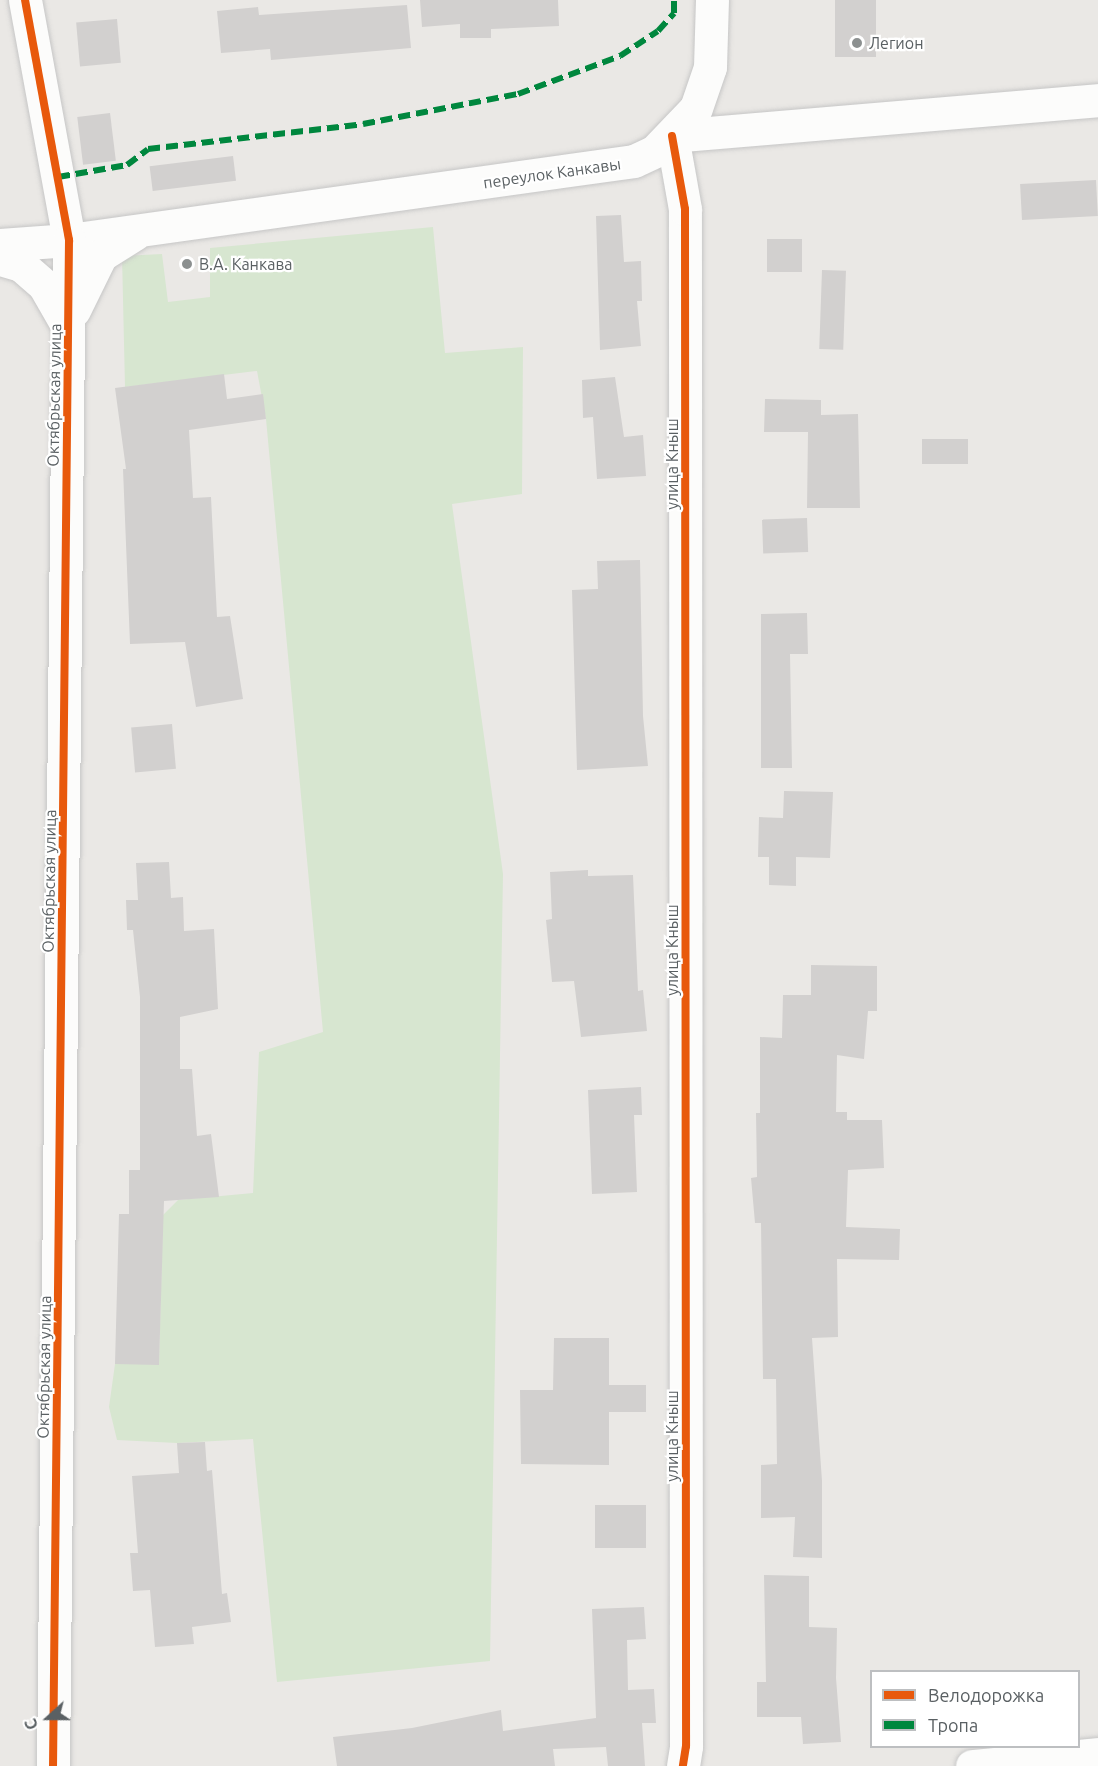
<!DOCTYPE html>
<html>
<head>
<meta charset="utf-8">
<style>
  body { margin:0 }
  #map { position:relative; width:1098px; height:1766px; overflow:hidden; background:#eae8e5; font-family:Ubuntu,sans-serif }
  div>[style] { position:absolute }
  [style*='--x'] { left:calc(var(--x)*1px); top:calc(var(--y)*1px); width:calc(var(--w)*1px); rotate:calc(var(--a)*1deg) }
  .green>* { inset:0; background:#d7e6d0 }
  .building>* { inset:0; background:#d2d0cf; transform-origin:0 0 }
  .roads { filter:drop-shadow(0 0 2px #c6c6c6) drop-shadow(0 0 2px #c6c6c6) }
  .street>* { height:33px; margin:-16.5px; padding:0 16.5px; transform-origin:16.5px; border-radius:16.5px; background:#fcfcfb }
  .secondary>* { height:33px; margin:-16.5px; padding:0 16.5px; transform-origin:16.5px; border-radius:16.5px; background:#fcfcfb }
  .quiet>* { height:6px; margin-top:-3px; transform-origin:0; background:repeating-linear-gradient(90deg,#00873e 0 12px,transparent 0 18px) }
  .cycleway>* { height:8px; margin:-4px; padding:0 4px; transform-origin:4px; border-radius:4px; background:#e8590c }
  .dots>* { width:16px; height:16px; translate:-50% -50%; box-sizing:border-box; border:3px solid #fff; border-radius:50% }
  span { translate:-50% -50%; white-space:nowrap; text-align:center; line-height:1.15; -webkit-text-stroke:4.5px #fff; paint-order:stroke }
  .poi-label { font-size:16px; color:#5a6063 }
  .left { translate:0 -50%; text-align:left }
  .street-label { font-size:16px; color:#5a6063 }
  .legend { position:absolute; left:870px; top:1670px; width:210px; height:78px; box-sizing:border-box; background:#fff; border:2px solid #bdbfc1; margin:0; padding:8px 10px; list-style:none; font-size:18px; color:#5a6063 }
  .legend li { display:flex; align-items:center; gap:12px; height:30px }
  .legend b { width:30px; border:2px solid #bdbfc1 }
  .north { position:absolute; left:18px; top:1688px; width:60px; height:60px; -webkit-text-stroke:4px #fff; paint-order:stroke; rotate:249deg; font-size:16px; font-weight:700; line-height:24px; text-align:center; color:#5a6063 }
  .north::after { content:''; display:block; margin:auto; width:21px; height:27px; background:#5a6063; clip-path:polygon(50% 0,100% 100%,50% 72%,0 100%) }
</style>
</head>
<body>
<div id="map">
  <div class="green">
    <i style="clip-path:polygon(433px 227px,445px 353px,523px 347px,522px 494px,452px 504px,503px 874px,490px 1661px,277px 1682px,253px 1439px,177px 1443px,117px 1440px,109px 1407px,115px 1364px,159px 1364px,163px 1215px,178px 1200px,253px 1193px,259px 1052px,323px 1032px,266px 419px,257px 371px,125px 387px,122px 256px,162px 254px,168px 302px,210px 297px,210px 248px)"></i>
  </div>
  <div class="building">
    <i style="clip-path:polygon(420px 0,558px 0,559px 26px,491px 29px,491px 38px,460px 38px,460px 24px,422px 27px)"></i>
    <i style="left:835px;top:0;width:41px;height:57px"></i>
    <i style="clip-path:polygon(407px 5px,411px 48px,271px 60px,270px 49px,221px 53px,217px 11px,258px 7px,259px 15px)"></i>
    <i style="left:117px;top:19px;width:44px;height:41px;rotate:85deg"></i>
    <i style="left:110px;top:113px;width:48px;height:33px;rotate:83deg"></i>
    <i style="left:233px;top:156px;width:25px;height:84px;rotate:83deg"></i>
    <i style="left:1096px;top:180px;width:36px;height:76px;rotate:87deg"></i>
    <i style="clip-path:polygon(621px 215px,624px 262px,641px 261px,642px 301px,637px 301px,641px 346px,600px 350px,596px 216px)"></i>
    <i style="left:767px;top:239px;width:35px;height:33px"></i>
    <i style="left:822px;top:270px;width:24px;height:79px;rotate:2deg"></i>
    <i style="clip-path:polygon(224px 374px,227px 399px,263px 394px,266px 419px,189px 430px,193px 498px,211px 497px,217px 617px,230px 616px,243px 699px,196px 707px,185px 642px,130px 644px,123px 469px,126px 469px,115px 388px)"></i>
    <i style="clip-path:polygon(615px 377px,624px 437px,643px 435px,646px 476px,597px 479px,593px 417px,583px 418px,582px 380px)"></i>
    <i style="clip-path:polygon(765px 399px,821px 400px,821px 415px,858px 414px,860px 508px,807px 508px,808px 432px,764px 432px)"></i>
    <i style="left:922px;top:439px;width:46px;height:25px"></i>
    <i style="left:807px;top:518px;width:34px;height:45px;rotate:88deg"></i>
    <i style="clip-path:polygon(640px 560px,643px 716px,648px 766px,577px 770px,572px 590px,598px 589px,597px 561px)"></i>
    <i style="clip-path:polygon(807px 613px,808px 654px,790px 654px,792px 768px,761px 768px,761px 614px)"></i>
    <i style="left:172px;top:724px;width:45px;height:41px;rotate:85deg"></i>
    <i style="clip-path:polygon(784px 791px,833px 792px,830px 858px,796px 857px,796px 886px,769px 885px,769px 857px,758px 857px,759px 817px,783px 818px)"></i>
    <i style="clip-path:polygon(169px 862px,171px 898px,183px 897px,184px 931px,214px 929px,218px 1009px,180px 1017px,180px 1069px,192px 1069px,197px 1136px,211px 1134px,219px 1197px,164px 1201px,159px 1365px,115px 1364px,119px 1214px,129px 1214px,129px 1170px,140px 1170px,140px 997px,133px 930px,127px 930px,126px 900px,138px 900px,136px 863px)"></i>
    <i style="clip-path:polygon(588px 870px,588px 876px,633px 875px,638px 991px,643px 990px,647px 1031px,581px 1037px,574px 981px,552px 982px,546px 920px,552px 919px,550px 872px)"></i>
    <i style="clip-path:polygon(811px 965px,877px 966px,877px 1011px,868px 1011px,864px 1059px,837px 1055px,836px 1112px,847px 1112px,847px 1120px,882px 1120px,884px 1168px,848px 1170px,846px 1227px,900px 1229px,899px 1260px,837px 1259px,838px 1337px,812px 1338px,822px 1481px,822px 1558px,793px 1557px,795px 1517px,761px 1518px,761px 1465px,777px 1464px,776px 1379px,763px 1379px,761px 1223px,755px 1223px,751px 1178px,757px 1177px,756px 1113px,760px 1113px,760px 1037px,782px 1038px,783px 995px,811px 995px)"></i>
    <i style="clip-path:polygon(641px 1087px,642px 1115px,634px 1115px,637px 1192px,592px 1194px,588px 1090px)"></i>
    <i style="clip-path:polygon(554px 1338px,609px 1338px,609px 1385px,646px 1385px,646px 1412px,609px 1412px,609px 1465px,521px 1464px,520px 1390px,553px 1390px)"></i>
    <i style="clip-path:polygon(205px 1442px,207px 1471px,212px 1470px,222px 1594px,227px 1593px,231px 1622px,192px 1627px,194px 1644px,155px 1647px,150px 1590px,133px 1591px,130px 1553px,138px 1553px,132px 1476px,179px 1473px,177px 1443px)"></i>
    <i style="left:595px;top:1505px;width:51px;height:43px"></i>
    <i style="clip-path:polygon(764px 1575px,809px 1576px,809px 1627px,837px 1628px,836px 1678px,841px 1742px,803px 1744px,801px 1717px,757px 1717px,757px 1682px,766px 1682px)"></i>
    <i style="clip-path:polygon(644px 1607px,646px 1639px,627px 1640px,628px 1690px,654px 1689px,656px 1723px,642px 1723px,645px 1766px,608px 1766px,606px 1747px,553px 1749px,555px 1766px,337px 1766px,333px 1737px,412px 1728px,501px 1710px,503px 1731px,596px 1718px,592px 1609px)"></i>
  </div>
  <div class="roads">
    <div class="street">
      <i style="--x:25;--y:0;--w:244;--a:79.6"></i>
      <i style="--x:683;--y:1766;--w:20;--a:-81"></i>
      <i style="--x:686;--y:1746;--w:1537;--a:-90.04"></i>
      <i style="--x:685;--y:209;--w:74;--a:-100.1"></i>
      <i style="--x:672;--y:136;--w:428;--a:-4.8"></i>
      <i style="--x:972;--y:1766;--w:127;--a:-5.4"></i>
    </div>
    <div class="secondary">
      <i style="--x:0;--y:245;--w:69;--a:-4.1"></i>
      <i style="--x:69;--y:240;--w:570;--a:-7.96"></i>
      <i style="--x:634;--y:161;--w:23;--a:-25"></i>
      <i style="--x:655;--y:151;--w:59;--a:-46.4"></i>
      <i style="--x:696;--y:108;--w:43;--a:-71.1"></i>
      <i style="--x:710;--y:67;--w:67;--a:-88.3"></i>
      <i style="--x:0;--y:259;--w:22;--a:16"></i>
      <i style="--x:21;--y:265;--w:30;--a:41"></i>
      <i style="--x:44;--y:285;--w:48;--a:60.3"></i>
      <i style="--x:74;--y:310;--w:61;--a:-63.9"></i>
      <i style="--x:101;--y:255;--w:39;--a:-32"></i>
      <i style="--x:53;--y:1766;--w:1526;--a:-89.4"></i>
    </div>
  </div>
  <div class="quiet">
    <i style="--x:58;--y:177;--w:70;--a:-9.9"></i>
    <i style="--x:127;--y:165;--w:26;--a:-37"></i>
    <i style="--x:148;--y:149;--w:216;--a:-6.6"></i>
    <i style="--x:363;--y:124;--w:158;--a:-11"></i>
    <i style="--x:518;--y:94;--w:109;--a:-20.4"></i>
    <i style="--x:620;--y:56;--w:45;--a:-33.3"></i>
    <i style="--x:658;--y:31;--w:24;--a:-48"></i>
    <i style="--x:674;--y:13;--w:13;--a:-90"></i>
  </div>
  <div class="cycleway">
    <i style="--x:25;--y:0;--w:244;--a:79.6"></i>
    <i style="--x:69;--y:240;--w:1526;--a:90.6"></i>
    <i style="--x:672;--y:136;--w:74;--a:79.9"></i>
    <i style="--x:685;--y:209;--w:1537;--a:89.96"></i>
    <i style="--x:686;--y:1746;--w:20;--a:99"></i>
  </div>
  <div class="dots">
    <i style="left:857px;top:43px;background:#8c9090"></i>
    <i style="left:187px;top:264px;background:#8c9090"></i>
  </div>
  <div class="poi-label">
    <span class="left" style="left:869px;top:43px">Легион</span>
    <span class="left" style="left:199px;top:264px">В.А. Канкава</span>
  </div>
  <div class="street-label">
    <span style="left:552px;top:173px;rotate:-8deg">переулок Канкавы</span>
    <span style="left:54px;top:395px;rotate:-89deg">Октябрьская улица</span>
    <span style="left:672px;top:464px;rotate:-90deg">улица Кныш</span>
    <span style="left:49px;top:881px;rotate:-89deg">Октябрьская улица</span>
    <span style="left:672px;top:950px;rotate:-90deg">улица Кныш</span>
    <span style="left:44px;top:1367px;rotate:-89deg">Октябрьская улица</span>
    <span style="left:672px;top:1436px;rotate:-90deg">улица Кныш</span>
  </div>
  <ul class="legend">
  <li><b style="height:8px;background:#e8590c"></b>Велодорожка</li>
  <li><b style="height:8px;background:#00873e"></b>Тропа</li>
  </ul>
  <div class="north">С</div>
</div>
</body>
</html>
